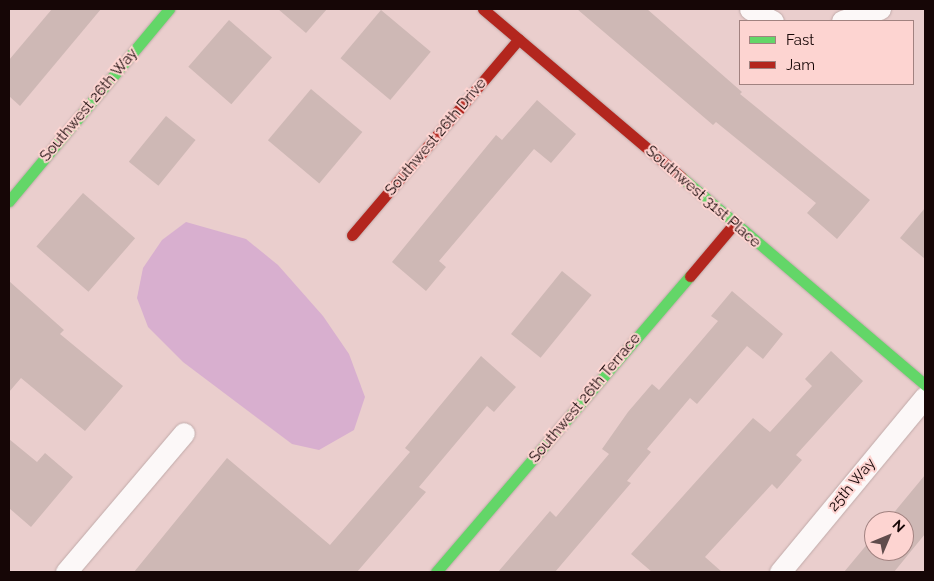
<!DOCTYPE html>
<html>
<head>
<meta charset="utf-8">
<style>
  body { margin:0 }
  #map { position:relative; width:934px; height:581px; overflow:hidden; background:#eacecd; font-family:Raleway,sans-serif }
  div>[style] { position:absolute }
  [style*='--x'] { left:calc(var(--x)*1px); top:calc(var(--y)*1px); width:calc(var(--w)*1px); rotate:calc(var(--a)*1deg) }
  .green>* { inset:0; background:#d8afcf }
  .building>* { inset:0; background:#ceb8b5; transform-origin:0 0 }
  .roads { filter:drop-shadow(0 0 1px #c0aaa9) drop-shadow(0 0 1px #c0aaa9) }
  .street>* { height:21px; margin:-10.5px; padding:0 10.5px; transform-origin:10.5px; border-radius:10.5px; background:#fcf8f8 }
  .fast>* { height:11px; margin:-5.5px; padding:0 5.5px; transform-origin:5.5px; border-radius:5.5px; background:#63d668 }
  .jam>* { height:11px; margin:-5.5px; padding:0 5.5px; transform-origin:5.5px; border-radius:5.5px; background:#b3261e }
  span { translate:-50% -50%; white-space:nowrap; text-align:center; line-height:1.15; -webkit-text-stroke:4px #fdd4d1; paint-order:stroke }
  .street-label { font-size:15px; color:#160606 }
  .frame { position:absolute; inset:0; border:10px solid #160606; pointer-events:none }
  .legend { position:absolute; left:739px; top:20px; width:175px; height:65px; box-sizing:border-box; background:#fdd4d1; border:1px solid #a18280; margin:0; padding:6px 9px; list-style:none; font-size:15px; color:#160606 }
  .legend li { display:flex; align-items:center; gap:10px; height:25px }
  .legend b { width:25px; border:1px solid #a18280 }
  .north { position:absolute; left:864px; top:511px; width:50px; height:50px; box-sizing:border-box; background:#fdd4d1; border:1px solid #a18280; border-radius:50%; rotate:45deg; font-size:14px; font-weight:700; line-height:20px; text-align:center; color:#160606 }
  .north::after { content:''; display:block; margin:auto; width:18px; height:22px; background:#604c4c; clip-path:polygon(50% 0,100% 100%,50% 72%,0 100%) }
</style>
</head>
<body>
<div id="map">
  <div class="green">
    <i style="clip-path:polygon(186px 222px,246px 239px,278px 265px,323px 316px,349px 354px,365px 397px,354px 430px,319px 450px,292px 444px,183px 362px,148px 327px,137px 298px,143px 268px,162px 240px)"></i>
  </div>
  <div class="building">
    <i style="clip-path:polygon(52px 9px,101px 9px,20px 106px,9px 96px,9px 60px)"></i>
    <i style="clip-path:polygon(278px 9px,327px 9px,306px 33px)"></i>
    <i style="clip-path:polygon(577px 9px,647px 9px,742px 92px,740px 94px,870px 200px,837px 239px,807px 213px,816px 203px,716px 122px,713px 125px)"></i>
    <i style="left:381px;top:10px;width:65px;height:63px;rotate:40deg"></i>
    <i style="left:229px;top:20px;width:57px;height:62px;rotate:41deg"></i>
    <i style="left:311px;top:89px;width:67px;height:67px;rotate:40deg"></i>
    <i style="clip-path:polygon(537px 100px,576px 134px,551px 163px,534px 149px,439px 261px,446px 267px,426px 291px,392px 262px,496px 135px,502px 140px)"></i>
    <i style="left:166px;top:116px;width:38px;height:59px;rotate:39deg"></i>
    <i style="left:83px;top:193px;width:69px;height:71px;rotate:41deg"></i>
    <i style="clip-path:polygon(925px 208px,925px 259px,900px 238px)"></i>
    <i style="left:562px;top:271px;width:38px;height:81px;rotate:39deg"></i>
    <i style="clip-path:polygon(9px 281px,64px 330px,60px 334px,123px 386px,85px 431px,21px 378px,9px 392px)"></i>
    <i style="clip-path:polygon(732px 291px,783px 334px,763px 359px,747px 346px,697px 404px,690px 398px,647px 449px,651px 452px,627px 481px,631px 483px,555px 572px,498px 572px,550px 511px,556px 517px,609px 454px,602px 449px,628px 412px,652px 384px,659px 390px,718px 321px,711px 316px)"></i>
    <i style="clip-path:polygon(831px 351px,863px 381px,796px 455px,802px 460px,777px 489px,772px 484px,705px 557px,722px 572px,652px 572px,631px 554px,753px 418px,770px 432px,812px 386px,805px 379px)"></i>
    <i style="clip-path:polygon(481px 356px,516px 387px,494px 412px,487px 406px,419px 487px,426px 492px,357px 572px,134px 572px,227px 458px,330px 545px,410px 452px,405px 448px)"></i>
    <i style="clip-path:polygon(9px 439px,37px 462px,45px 453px,73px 477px,31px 527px,9px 508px)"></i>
    <i style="clip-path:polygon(925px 475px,925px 534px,894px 572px,844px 572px,874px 536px,874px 551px,904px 551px,904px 521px,887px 521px)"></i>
  </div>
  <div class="roads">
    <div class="street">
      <i style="--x:750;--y:9;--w:26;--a:28"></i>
      <i style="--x:842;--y:21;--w:40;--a:-18"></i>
      <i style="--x:66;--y:572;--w:182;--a:-49.7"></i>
      <i style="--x:780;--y:572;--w:227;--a:-50.4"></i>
    </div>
    <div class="fast">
      <i style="--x:681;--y:177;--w:321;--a:40.4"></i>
      <i style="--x:9;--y:201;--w:250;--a:-50.2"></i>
      <i style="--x:436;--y:572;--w:390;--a:-49.4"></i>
    </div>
    <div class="jam">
      <i style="--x:483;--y:9;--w:260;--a:40.3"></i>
      <i style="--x:352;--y:235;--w:257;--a:-49.6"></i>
      <i style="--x:690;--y:276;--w:68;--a:-49.8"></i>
    </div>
  </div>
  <div class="street-label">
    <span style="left:89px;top:105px;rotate:-50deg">Southwest 26th Way</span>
    <span style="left:436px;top:137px;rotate:-50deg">Southwest 26th Drive</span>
    <span style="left:703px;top:197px;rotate:41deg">Southwest 31st Place</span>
    <span style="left:585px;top:398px;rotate:-50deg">Southwest 26th Terrace</span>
    <span style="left:852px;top:485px;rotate:-50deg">25th Way</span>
  </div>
  <div class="frame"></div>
  <ul class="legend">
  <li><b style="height:6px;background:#63d668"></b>Fast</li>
  <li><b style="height:6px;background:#b3261e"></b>Jam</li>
  </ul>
  <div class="north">N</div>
</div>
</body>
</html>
